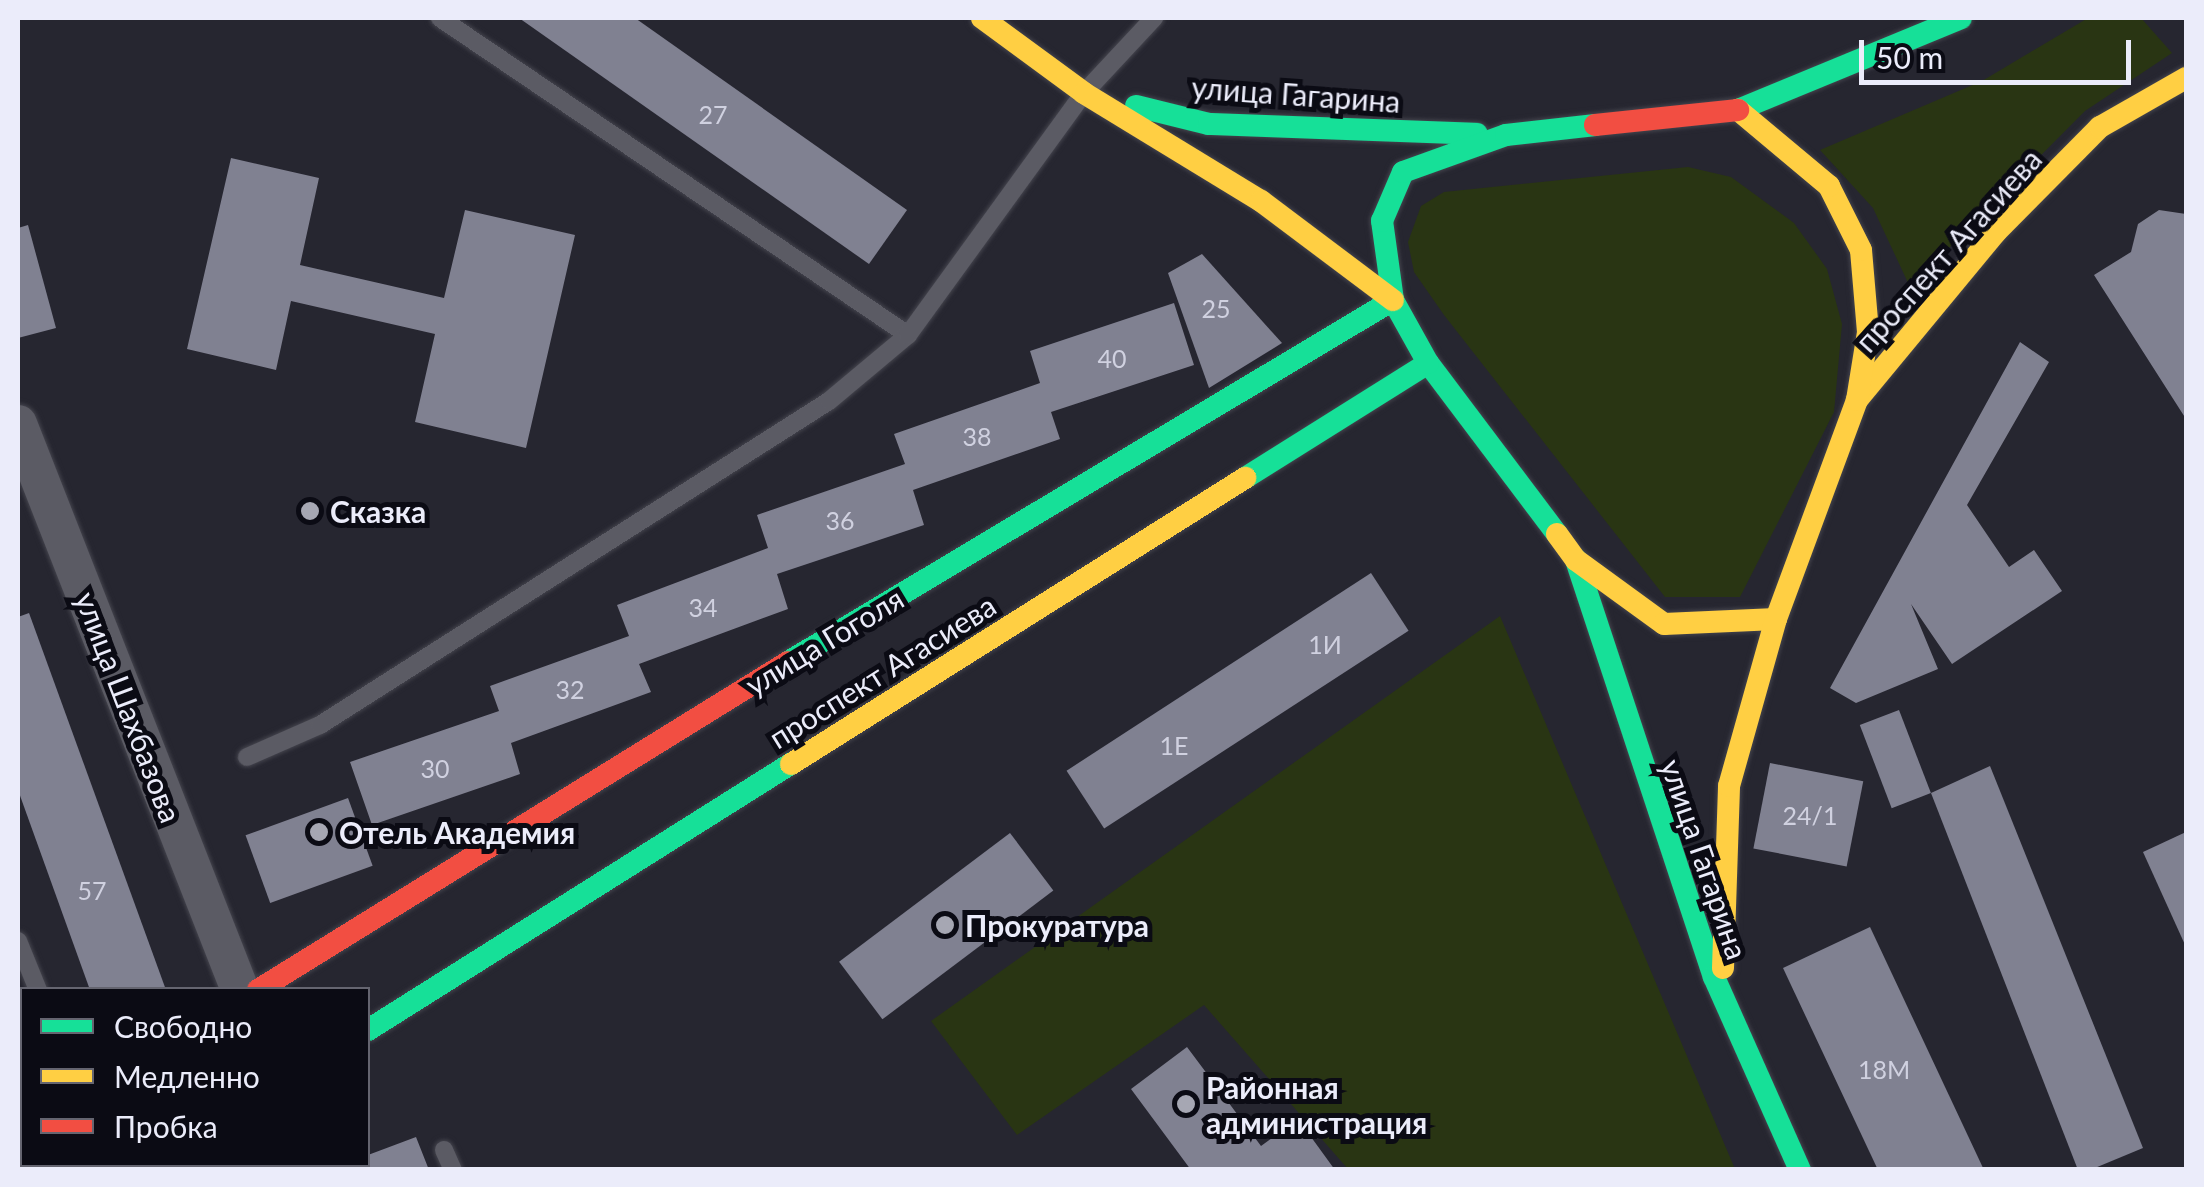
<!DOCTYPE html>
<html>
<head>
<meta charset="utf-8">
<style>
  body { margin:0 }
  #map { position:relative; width:2204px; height:1187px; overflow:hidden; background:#262630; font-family:Lato,sans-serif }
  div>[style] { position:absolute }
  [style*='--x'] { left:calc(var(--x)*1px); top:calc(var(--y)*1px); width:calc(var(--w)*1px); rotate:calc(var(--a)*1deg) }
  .green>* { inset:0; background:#293513 }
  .building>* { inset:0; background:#808191; transform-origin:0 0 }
  .roads { filter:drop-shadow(0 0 2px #44444d) drop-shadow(0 0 2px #44444d) }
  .lane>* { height:18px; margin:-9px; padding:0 9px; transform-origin:9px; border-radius:9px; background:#5b5b64 }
  .street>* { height:38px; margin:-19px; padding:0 19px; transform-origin:19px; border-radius:19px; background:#5b5b64 }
  .fast>* { height:22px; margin:-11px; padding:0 11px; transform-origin:11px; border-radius:11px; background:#16e098 }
  .slow>* { height:22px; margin:-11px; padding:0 11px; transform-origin:11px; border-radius:11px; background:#ffcf43 }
  .jam>* { height:22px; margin:-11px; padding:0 11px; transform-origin:11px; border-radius:11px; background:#f24e42 }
  .dots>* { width:28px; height:28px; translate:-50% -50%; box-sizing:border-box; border:5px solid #0b0b14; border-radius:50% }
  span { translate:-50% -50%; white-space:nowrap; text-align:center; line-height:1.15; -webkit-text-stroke:10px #0b0b14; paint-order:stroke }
  .number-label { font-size:25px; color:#d0d1e0 }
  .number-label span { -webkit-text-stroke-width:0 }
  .street-label { font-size:30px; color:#ebecfa }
  .poi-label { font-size:30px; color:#ebecfa; font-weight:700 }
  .left { translate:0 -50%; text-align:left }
  .frame { position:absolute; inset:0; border:20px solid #ebecfa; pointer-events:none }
  .legend { position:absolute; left:20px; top:987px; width:350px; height:180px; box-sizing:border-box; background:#0b0b14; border:2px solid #656570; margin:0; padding:12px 18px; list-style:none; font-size:30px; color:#ebecfa }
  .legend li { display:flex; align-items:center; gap:20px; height:50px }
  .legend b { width:50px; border:2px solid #656570 }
  .scale { position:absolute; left:1859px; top:40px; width:272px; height:45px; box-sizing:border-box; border:5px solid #ebecfa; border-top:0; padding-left:12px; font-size:30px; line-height:35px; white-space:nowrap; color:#ebecfa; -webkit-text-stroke:8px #0b0b14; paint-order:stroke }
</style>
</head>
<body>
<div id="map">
  <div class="green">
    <i style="clip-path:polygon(2088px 18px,2141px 18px,2172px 53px,2085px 111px,1910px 287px,1873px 208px,1820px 150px,1982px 81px)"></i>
    <i style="clip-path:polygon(1688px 167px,1731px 177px,1794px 223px,1827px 269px,1842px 324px,1834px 412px,1740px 597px,1665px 597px,1444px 315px,1414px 272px,1408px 242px,1421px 206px,1444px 192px)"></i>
    <i style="clip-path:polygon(1500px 616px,1735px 1169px,1348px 1169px,1204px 1005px,1017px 1135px,931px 1021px)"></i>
  </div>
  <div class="building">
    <i style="clip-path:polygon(519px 18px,635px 18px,907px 210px,869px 264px)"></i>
    <i style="clip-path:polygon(231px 158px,319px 178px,300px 265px,444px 298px,465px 210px,575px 235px,526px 448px,415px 422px,435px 334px,291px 301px,276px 370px,187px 349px)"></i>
    <i style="clip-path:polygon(2159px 210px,2186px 214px,2186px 419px,2094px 275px,2131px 252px,2138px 224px)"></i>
    <i style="clip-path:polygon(28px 225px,56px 328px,18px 338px,18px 228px)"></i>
    <i style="clip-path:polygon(1202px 254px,1282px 343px,1209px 388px,1168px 273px)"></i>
    <i style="clip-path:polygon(1174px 303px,1194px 365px,1051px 412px,1060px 439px,913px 490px,924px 525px,777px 574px,788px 609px,639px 664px,651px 692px,511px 743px,520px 774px,372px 825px,350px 762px,499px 711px,490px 686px,629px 636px,617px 605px,768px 548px,757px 515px,905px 464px,894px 434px,1040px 383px,1030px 351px)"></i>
    <i style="clip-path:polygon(2020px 342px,2049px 362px,1967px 505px,2009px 567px,2034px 550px,2062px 591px,1952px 664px,1911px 604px,1938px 669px,1856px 703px,1830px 688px)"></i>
    <i style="left:1371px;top:573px;width:69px;height:363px;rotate:57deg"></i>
    <i style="clip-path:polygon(29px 613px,166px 990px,90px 990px,18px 790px,18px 617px)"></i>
    <i style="left:1899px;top:710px;width:89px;height:42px;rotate:69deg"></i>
    <i style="left:1770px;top:763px;width:95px;height:87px;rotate:11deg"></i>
    <i style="clip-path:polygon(1990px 766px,2143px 1148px,2090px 1170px,2078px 1170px,1931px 793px)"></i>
    <i style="left:348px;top:798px;width:72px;height:109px;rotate:70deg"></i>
    <i style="clip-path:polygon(2186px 832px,2186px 947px,2143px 852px)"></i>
    <i style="left:1010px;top:833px;width:72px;height:214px;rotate:53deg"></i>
    <i style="clip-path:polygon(1870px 927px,1984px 1170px,1878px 1170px,1783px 968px)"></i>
    <i style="clip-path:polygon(1187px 1047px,1261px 1146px,1298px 1119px,1335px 1170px,1191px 1170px,1131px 1089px)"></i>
    <i style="left:22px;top:1050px;width:96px;height:4px;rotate:90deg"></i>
    <i style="clip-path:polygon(416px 1137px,429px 1170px,348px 1170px,346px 1164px,368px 1164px,368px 1155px)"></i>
  </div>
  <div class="roads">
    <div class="lane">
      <i style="--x:440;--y:18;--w:565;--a:34.11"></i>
      <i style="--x:247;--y:757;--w:80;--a:-23.7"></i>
      <i style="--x:320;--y:725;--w:603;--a:-32.48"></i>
      <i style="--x:829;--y:401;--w:103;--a:-39.9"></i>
      <i style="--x:908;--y:335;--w:299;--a:-54"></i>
      <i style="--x:1084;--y:93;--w:103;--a:-47"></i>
      <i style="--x:18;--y:941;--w:53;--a:67.8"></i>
      <i style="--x:444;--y:1150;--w:22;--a:66"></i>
    </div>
    <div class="street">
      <i style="--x:18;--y:424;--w:608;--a:68.58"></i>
      <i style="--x:306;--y:1164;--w:6;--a:72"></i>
      <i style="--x:43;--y:1170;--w:17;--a:-21"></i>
    </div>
    <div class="fast">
      <i style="--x:1136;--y:106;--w:75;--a:13.9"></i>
      <i style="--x:1209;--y:124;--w:268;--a:2.1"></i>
      <i style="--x:1738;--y:110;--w:241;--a:-22.4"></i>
      <i style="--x:1245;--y:478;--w:216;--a:-32.1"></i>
      <i style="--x:1557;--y:534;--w:214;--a:-127"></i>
      <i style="--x:1428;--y:363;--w:72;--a:-119.1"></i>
      <i style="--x:1393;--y:300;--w:80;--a:-97.9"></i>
      <i style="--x:1382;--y:221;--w:53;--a:-66.8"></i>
      <i style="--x:1403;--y:172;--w:109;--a:-19.8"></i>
      <i style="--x:1506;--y:135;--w:90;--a:-6.4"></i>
      <i style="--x:1576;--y:560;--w:439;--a:71.7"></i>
      <i style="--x:1714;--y:977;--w:211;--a:66"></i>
      <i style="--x:788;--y:662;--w:705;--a:-30.89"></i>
      <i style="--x:368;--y:1030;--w:500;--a:-32.2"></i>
    </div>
    <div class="slow">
      <i style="--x:982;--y:18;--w:127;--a:36.3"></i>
      <i style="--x:1084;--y:93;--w:207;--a:31.4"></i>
      <i style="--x:1261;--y:201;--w:165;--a:36.9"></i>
      <i style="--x:1857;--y:400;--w:217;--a:-50.4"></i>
      <i style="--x:1995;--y:233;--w:149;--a:-45.3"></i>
      <i style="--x:2100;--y:127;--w:99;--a:-29.7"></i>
      <i style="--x:1557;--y:534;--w:32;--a:54"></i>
      <i style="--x:1576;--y:560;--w:109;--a:36"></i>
      <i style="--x:1664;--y:624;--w:112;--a:-2.6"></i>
      <i style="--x:1776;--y:619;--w:233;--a:-69.7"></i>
      <i style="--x:1857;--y:400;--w:69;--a:-80.8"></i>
      <i style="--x:1868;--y:332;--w:82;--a:-94.9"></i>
      <i style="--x:1861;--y:250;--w:72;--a:-116.6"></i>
      <i style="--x:1829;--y:186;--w:119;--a:-140.1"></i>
      <i style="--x:791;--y:764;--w:537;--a:-32.21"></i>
      <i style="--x:1723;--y:968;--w:182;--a:-88.1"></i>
      <i style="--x:1729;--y:786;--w:173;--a:-74.3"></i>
    </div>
    <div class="jam">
      <i style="--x:1595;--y:125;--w:144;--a:-6"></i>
      <i style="--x:258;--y:990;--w:623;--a:-31.75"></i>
    </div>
  </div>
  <div class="dots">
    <i style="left:310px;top:511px;background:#a6a7b3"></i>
    <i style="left:319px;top:832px;background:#a6a7b3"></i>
    <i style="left:945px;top:925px;background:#a6a7b3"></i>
    <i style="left:1186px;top:1104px;background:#a6a7b3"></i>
  </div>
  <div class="number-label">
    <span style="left:713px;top:114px">27</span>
    <span style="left:1216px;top:308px">25</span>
    <span style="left:1112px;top:358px">40</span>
    <span style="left:977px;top:436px">38</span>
    <span style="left:840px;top:520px">36</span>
    <span style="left:703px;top:607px">34</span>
    <span style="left:1325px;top:644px">1И</span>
    <span style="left:570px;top:689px">32</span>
    <span style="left:1174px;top:745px">1Е</span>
    <span style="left:435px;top:768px">30</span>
    <span style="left:1810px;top:815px">24/1</span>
    <span style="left:92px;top:890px">57</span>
    <span style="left:1884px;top:1069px">18М</span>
  </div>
  <div class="street-label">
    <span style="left:1296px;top:94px;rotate:4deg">улица Гагарина</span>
    <span style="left:1948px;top:250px;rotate:-48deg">проспект Агасиева</span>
    <span style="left:824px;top:641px;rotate:-31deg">улица Гоголя</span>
    <span style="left:882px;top:671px;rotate:-32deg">проспект Агасиева</span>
    <span style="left:129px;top:707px;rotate:69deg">улица Шахбазова</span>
    <span style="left:1705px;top:859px;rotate:71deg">улица Гагарина</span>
  </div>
  <div class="poi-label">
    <span class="left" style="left:330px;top:511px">Сказка</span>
    <span class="left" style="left:339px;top:832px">Отель Академия</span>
    <span class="left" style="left:965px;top:925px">Прокуратура</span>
    <span class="left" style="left:1206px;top:1104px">Районная<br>администрация</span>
  </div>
  <div class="frame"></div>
  <ul class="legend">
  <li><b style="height:12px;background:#16e098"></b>Свободно</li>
  <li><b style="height:12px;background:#ffcf43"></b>Медленно</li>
  <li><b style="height:12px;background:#f24e42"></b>Пробка</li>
  </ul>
  <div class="scale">50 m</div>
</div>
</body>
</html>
